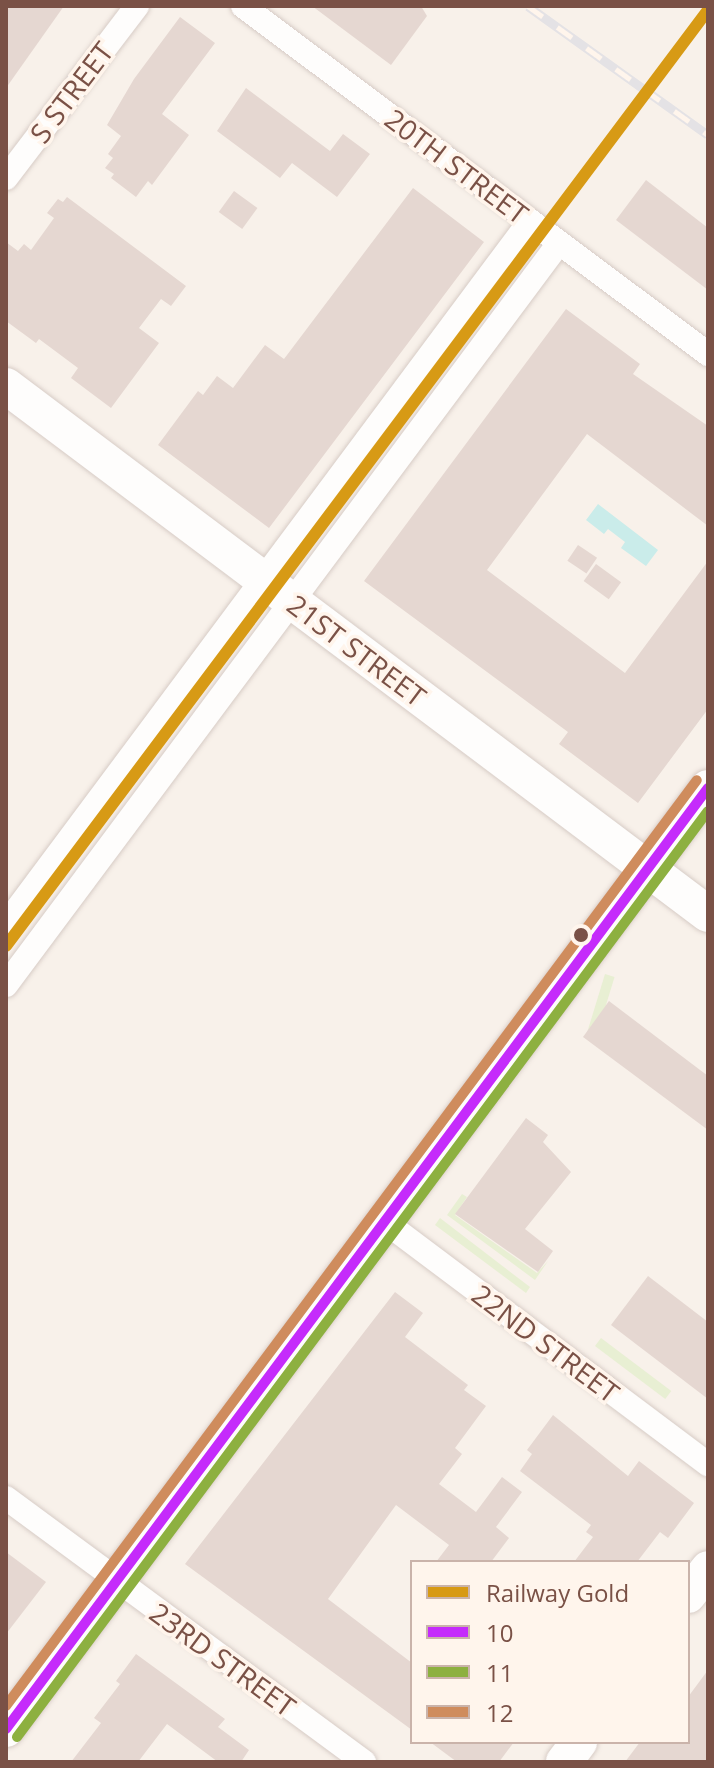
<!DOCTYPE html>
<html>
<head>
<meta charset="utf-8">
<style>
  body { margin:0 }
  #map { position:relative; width:714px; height:1768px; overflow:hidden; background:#f8f1ea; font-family:"Open Sans",sans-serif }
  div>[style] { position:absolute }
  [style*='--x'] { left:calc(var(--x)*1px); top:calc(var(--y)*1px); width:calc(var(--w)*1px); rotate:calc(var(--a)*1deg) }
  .green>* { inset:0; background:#e8efd3; transform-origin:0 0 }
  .water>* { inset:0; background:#caecea }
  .building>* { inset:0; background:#e5d7d1; transform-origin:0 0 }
  .roads { filter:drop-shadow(0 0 2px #d7ccc6) drop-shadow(0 0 2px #d7ccc6) }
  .street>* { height:24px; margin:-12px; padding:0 12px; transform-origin:12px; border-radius:12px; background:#fefdfc }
  .secondary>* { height:36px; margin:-18px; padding:0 18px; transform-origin:18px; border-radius:18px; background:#fefdfc }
  .rail>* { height:9px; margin-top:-4.5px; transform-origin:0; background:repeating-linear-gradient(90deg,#fff5ec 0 18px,#e4e2e5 0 36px); box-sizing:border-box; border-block:2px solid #e4e2e5 }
  .bus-1>* { height:10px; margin:-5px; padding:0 5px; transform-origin:5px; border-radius:5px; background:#c52bfb }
  .bus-2>* { height:10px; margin:-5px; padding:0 5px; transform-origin:5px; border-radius:5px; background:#8db040 }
  .bus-3>* { height:10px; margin:-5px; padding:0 5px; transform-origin:5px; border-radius:5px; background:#cf8c5d }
  .rail-1>* { height:12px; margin:-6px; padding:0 6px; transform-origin:6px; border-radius:6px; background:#d79a15 }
  .dots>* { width:22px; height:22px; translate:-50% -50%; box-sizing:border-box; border:4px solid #fff5ec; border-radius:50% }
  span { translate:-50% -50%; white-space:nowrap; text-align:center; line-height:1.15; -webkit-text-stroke:7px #fff5ec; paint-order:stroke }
  .street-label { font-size:28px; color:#7a5146 }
  .frame { position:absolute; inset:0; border:8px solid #7a5146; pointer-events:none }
  .legend { position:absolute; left:410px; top:1560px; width:280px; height:184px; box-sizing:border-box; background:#fff5ec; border:2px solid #cab3aa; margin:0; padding:10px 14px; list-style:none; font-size:24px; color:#7a5146 }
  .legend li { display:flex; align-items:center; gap:16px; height:40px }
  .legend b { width:40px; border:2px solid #cab3aa }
</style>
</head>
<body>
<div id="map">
  <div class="green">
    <i style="left:605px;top:974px;width:10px;height:62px;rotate:17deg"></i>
    <i style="clip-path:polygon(462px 1194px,467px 1197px,455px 1215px,537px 1273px,548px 1261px,535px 1280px,447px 1215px)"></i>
    <i style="clip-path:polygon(440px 1218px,530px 1287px,526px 1293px,435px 1225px)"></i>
    <i style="left:601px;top:1338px;width:88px;height:10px;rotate:37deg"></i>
  </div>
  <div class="water">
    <i style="clip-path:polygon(598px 504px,658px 550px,646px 566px,621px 548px,625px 542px,608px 529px,604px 534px,586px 520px)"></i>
  </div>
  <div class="building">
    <i style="clip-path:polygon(6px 6px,64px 6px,6px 88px)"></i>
    <i style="clip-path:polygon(312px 6px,421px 6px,427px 16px,391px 65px)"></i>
    <i style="clip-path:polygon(180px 17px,215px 43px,162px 114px,189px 135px,152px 185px,148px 181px,136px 197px,111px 178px,114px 174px,105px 168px,113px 158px,108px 154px,121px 136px,107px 125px,134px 79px)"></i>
    <i style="clip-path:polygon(246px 88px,330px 151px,343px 134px,370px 154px,337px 197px,292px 163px,280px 178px,217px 131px)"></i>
    <i style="clip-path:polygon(646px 180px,708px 228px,708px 290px,616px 220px)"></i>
    <i style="clip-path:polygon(413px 188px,484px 242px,269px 528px,158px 445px,198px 391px,203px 395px,217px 376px,233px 388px,265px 345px,284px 359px)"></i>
    <i style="left:234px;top:191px;width:29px;height:26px;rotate:36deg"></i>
    <i style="clip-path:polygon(67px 197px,186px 286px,171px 306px,161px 299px,139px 328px,159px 343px,111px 408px,71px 378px,78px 368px,39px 339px,36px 343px,6px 321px,6px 242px,18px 251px,24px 244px,31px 250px,54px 218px,47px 213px,58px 199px,63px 202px)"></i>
    <i style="clip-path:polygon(566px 309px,640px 364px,633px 374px,708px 426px,708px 526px,587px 434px,487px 570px,625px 673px,708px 561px,708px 709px,638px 803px,559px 744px,568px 732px,364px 581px)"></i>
    <i style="left:578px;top:545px;width:23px;height:19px;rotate:34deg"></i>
    <i style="left:596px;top:564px;width:31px;height:21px;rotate:36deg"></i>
    <i style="clip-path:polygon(609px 1001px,708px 1076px,708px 1130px,583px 1037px)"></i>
    <i style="clip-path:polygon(526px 1118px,548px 1135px,543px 1142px,571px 1172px,525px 1229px,553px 1251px,538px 1272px,455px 1214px)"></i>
    <i style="clip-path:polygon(648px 1276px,708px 1322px,708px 1399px,611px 1325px)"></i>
    <i style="clip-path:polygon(395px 1292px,423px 1313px,405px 1337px,468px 1385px,464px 1390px,486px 1406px,455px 1448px,462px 1454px,439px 1484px,476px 1512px,502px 1477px,522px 1492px,496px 1527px,509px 1538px,491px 1562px,436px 1562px,449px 1545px,396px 1505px,328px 1599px,412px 1663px,412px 1730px,185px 1564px)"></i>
    <i style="clip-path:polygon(553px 1415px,628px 1476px,639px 1461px,694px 1503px,668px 1538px,660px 1532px,637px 1562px,574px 1562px,593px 1537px,586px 1532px,591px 1525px,520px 1471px,532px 1454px,527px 1450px)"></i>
    <i style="clip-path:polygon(6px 1552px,46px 1582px,6px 1634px)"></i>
    <i style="clip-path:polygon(136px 1654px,225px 1719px,218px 1727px,249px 1750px,241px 1762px,218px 1762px,167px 1724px,138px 1762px,71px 1762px,101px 1723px,94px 1718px,120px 1684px,116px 1681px)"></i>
    <i style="clip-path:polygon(708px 1670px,708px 1762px,625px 1762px,640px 1742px,688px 1742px,688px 1697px)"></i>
    <i style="clip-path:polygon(430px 1742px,514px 1742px,499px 1762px,457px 1762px)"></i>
  </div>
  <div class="roads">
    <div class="street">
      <i style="--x:243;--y:6;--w:581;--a:36.81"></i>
      <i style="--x:6;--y:178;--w:216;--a:-52.7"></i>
      <i style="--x:6;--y:924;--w:877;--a:-53.3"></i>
      <i style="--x:6;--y:985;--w:925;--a:-53.3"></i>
      <i style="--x:384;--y:1221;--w:405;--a:36.9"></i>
      <i style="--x:6;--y:1498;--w:445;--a:36.4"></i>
    </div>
    <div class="secondary">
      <i style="--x:6;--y:386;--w:878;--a:36.95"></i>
      <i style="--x:688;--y:1595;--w:33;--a:-52"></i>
      <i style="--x:6;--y:1729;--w:1174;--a:-53.28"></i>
      <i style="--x:564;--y:1762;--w:25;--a:-53"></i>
    </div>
  </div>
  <div class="rail">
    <i style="--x:528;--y:6;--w:221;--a:35.6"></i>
  </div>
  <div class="bus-1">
    <i style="--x:6;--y:1729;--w:1174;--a:-53.28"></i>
  </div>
  <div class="bus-2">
    <i style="--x:17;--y:1737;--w:1155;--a:-53.27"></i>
  </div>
  <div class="bus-3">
    <i style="--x:6;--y:1706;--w:1155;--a:-53.27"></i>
  </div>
  <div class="rail-1">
    <i style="--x:6;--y:946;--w:1170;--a:-53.13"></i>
  </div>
  <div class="dots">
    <i style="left:581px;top:935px;background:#7a5146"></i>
  </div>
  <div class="street-label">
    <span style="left:71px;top:92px;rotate:-53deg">S STREET</span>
    <span style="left:457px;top:166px;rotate:37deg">20TH STREET</span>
    <span style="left:357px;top:650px;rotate:37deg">21ST STREET</span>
    <span style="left:546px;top:1343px;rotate:37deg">22ND STREET</span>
    <span style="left:223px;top:1659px;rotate:36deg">23RD STREET</span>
  </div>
  <div class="frame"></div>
  <ul class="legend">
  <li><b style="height:10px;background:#d79a15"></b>Railway Gold</li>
  <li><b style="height:10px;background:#c52bfb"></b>10</li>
  <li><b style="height:10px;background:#8db040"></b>11</li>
  <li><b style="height:10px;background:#cf8c5d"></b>12</li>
  </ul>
</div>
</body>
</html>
